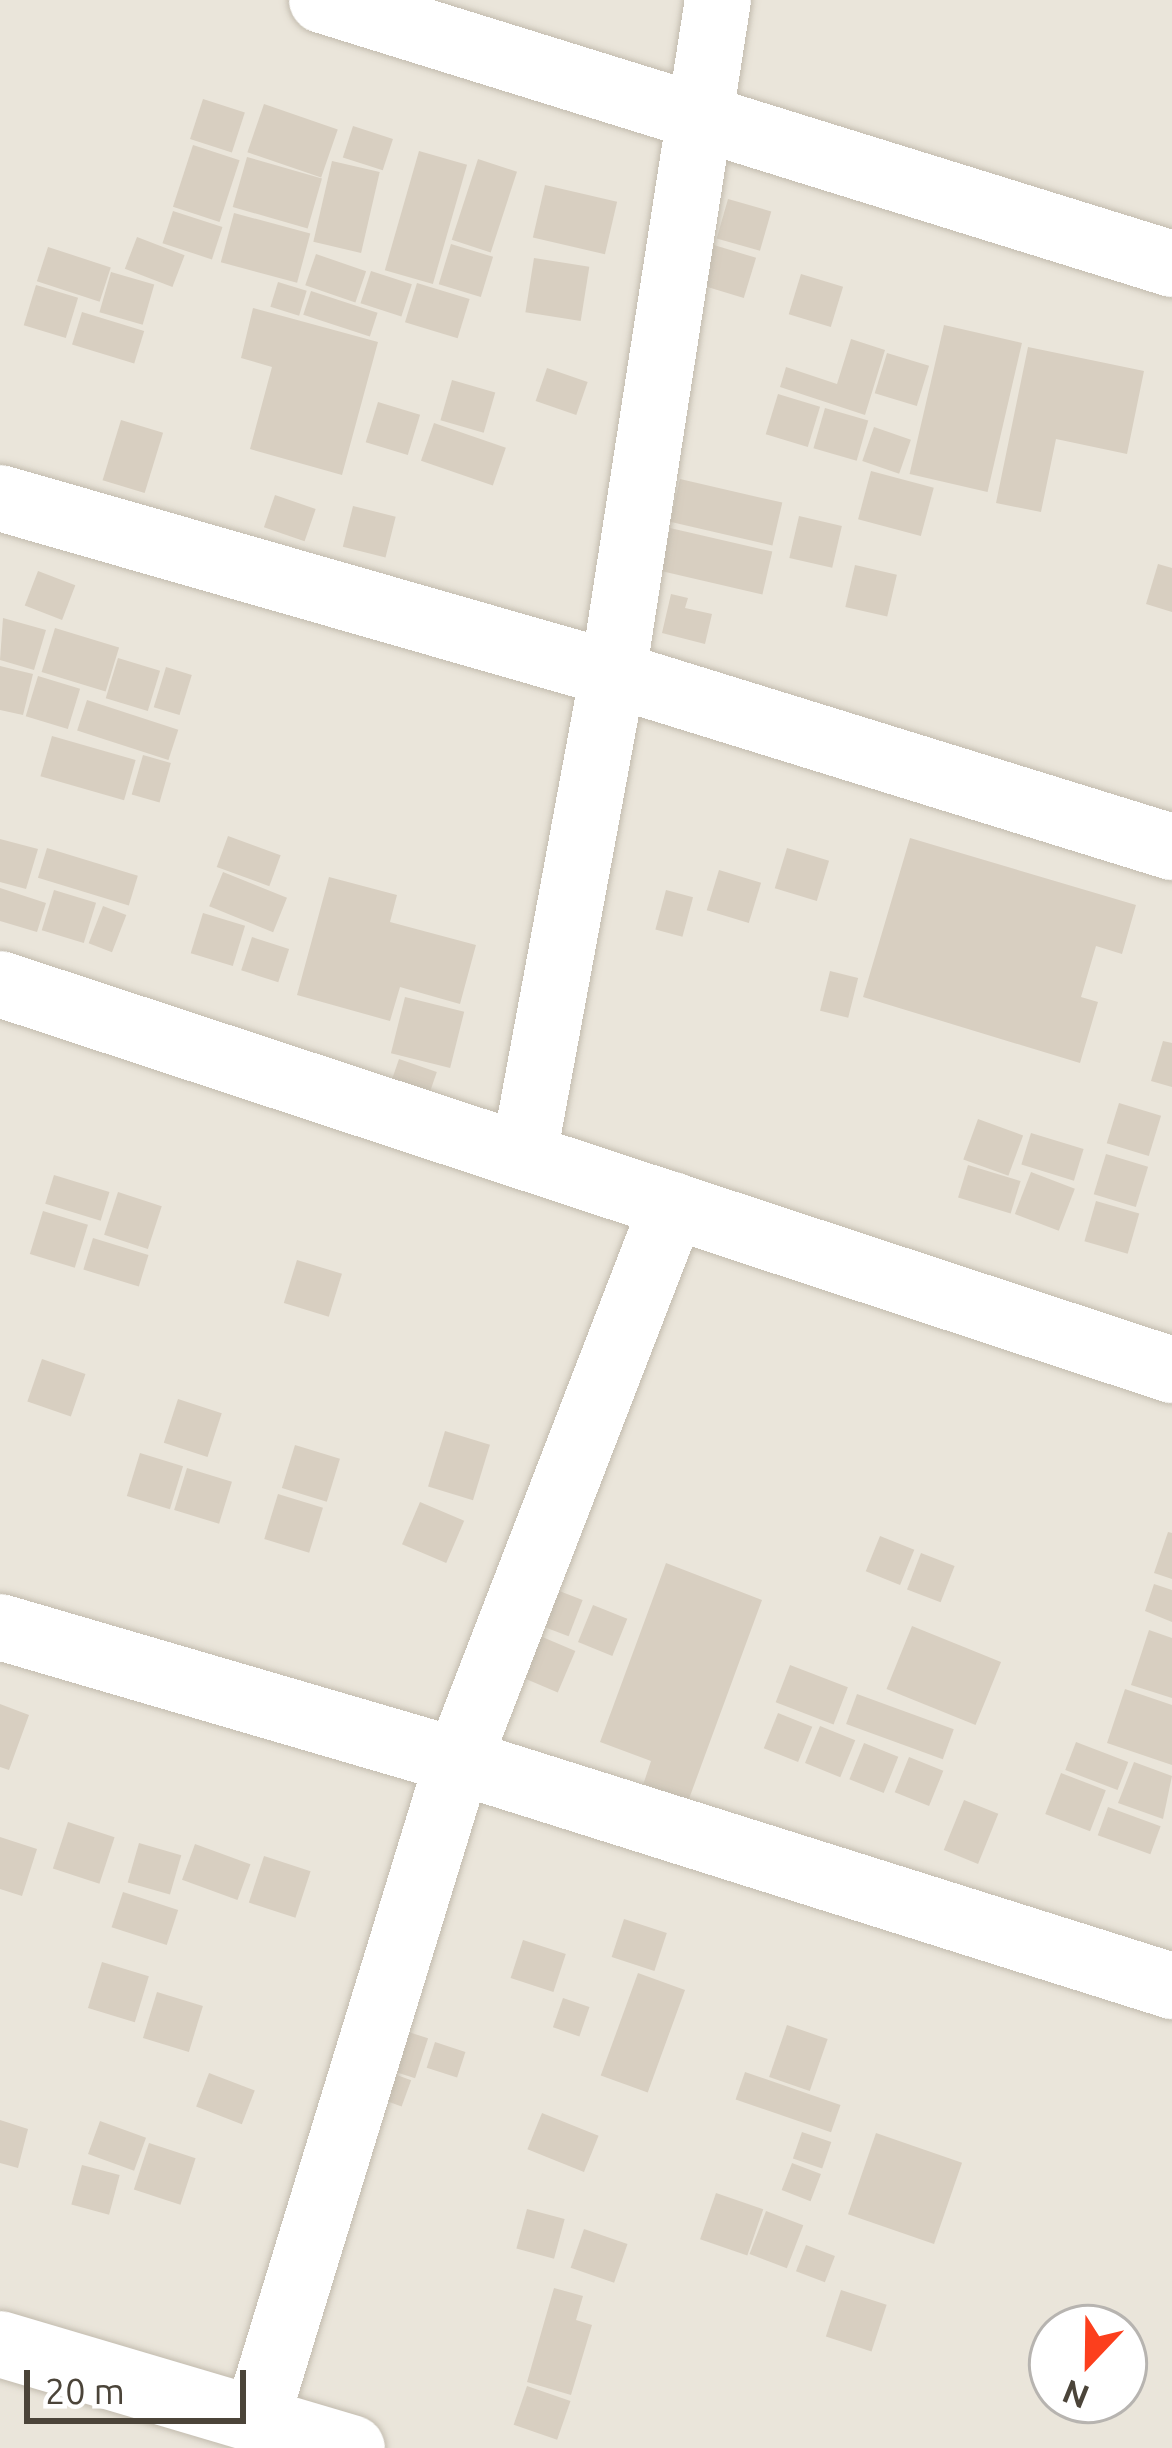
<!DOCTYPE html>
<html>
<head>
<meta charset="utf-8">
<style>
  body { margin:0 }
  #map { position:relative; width:1172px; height:2448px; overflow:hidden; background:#f6f3ec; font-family:Ubuntu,sans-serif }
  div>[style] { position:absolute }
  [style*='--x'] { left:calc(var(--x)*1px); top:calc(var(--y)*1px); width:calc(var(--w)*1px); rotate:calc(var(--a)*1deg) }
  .residential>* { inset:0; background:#eae5da }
  .building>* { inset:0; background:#d8cfc1; transform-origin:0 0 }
  .roads { filter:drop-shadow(0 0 3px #c2bbae) drop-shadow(0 0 3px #c2bbae) }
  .street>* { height:66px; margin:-33px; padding:0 33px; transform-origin:33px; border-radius:33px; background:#fff }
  span { translate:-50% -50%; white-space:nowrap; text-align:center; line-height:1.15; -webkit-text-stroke:9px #fff; paint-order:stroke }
  .north { position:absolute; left:1028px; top:2304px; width:120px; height:120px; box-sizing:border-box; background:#fff; border:3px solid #b7b4b0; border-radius:50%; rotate:202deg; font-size:33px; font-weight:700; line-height:48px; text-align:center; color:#4b4439 }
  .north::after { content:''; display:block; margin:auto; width:42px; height:54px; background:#fc3f1d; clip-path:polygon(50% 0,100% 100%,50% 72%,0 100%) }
  .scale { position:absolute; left:24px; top:2370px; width:222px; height:54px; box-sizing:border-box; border:6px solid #4b4439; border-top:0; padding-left:15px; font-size:36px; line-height:42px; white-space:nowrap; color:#4b4439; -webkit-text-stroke:9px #fff; paint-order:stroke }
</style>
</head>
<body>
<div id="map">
  <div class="residential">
    <i style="clip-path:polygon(evenodd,0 0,1172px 0,1172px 2448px,0 2448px,0 0,1052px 2328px,1124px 2328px,1124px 2400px,1052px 2400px,1052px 2328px)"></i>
  </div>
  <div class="building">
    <i style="left:203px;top:99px;width:44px;height:42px;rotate:18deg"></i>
    <i style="left:264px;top:104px;width:78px;height:51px;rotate:19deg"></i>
    <i style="left:353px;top:126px;width:42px;height:33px;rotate:18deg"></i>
    <i style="left:193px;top:145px;width:49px;height:65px;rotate:18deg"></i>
    <i style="left:419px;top:151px;width:50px;height:124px;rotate:16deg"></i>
    <i style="left:247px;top:157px;width:78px;height:52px;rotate:16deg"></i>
    <i style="left:478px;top:159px;width:41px;height:85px;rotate:18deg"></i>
    <i style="left:332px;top:161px;width:49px;height:83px;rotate:13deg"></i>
    <i style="left:545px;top:185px;width:74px;height:54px;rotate:13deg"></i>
    <i style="left:728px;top:199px;width:45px;height:41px;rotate:16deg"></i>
    <i style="left:173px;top:211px;width:52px;height:34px;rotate:18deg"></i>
    <i style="left:234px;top:213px;width:79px;height:51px;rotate:15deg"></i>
    <i style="left:137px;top:237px;width:51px;height:34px;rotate:21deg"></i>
    <i style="left:451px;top:244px;width:44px;height:42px;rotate:17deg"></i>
    <i style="left:714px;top:245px;width:44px;height:42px;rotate:17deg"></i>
    <i style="left:48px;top:247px;width:66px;height:36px;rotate:18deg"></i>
    <i style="left:316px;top:254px;width:53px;height:33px;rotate:19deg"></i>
    <i style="left:534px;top:258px;width:56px;height:55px;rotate:9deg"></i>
    <i style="left:371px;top:271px;width:43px;height:34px;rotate:18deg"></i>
    <i style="left:111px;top:272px;width:45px;height:42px;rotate:16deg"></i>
    <i style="left:801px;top:274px;width:44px;height:42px;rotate:17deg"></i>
    <i style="left:278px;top:282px;width:30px;height:26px;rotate:17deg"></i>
    <i style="left:417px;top:283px;width:55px;height:41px;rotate:17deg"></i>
    <i style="left:36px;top:285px;width:44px;height:42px;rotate:17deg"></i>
    <i style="left:311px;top:291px;width:70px;height:25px;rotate:18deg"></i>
    <i style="clip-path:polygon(253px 308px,378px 342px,342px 475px,250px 449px,272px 367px,241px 358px)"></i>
    <i style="left:82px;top:312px;width:65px;height:34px;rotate:17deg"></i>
    <i style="left:944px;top:325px;width:80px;height:153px;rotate:13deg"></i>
    <i style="clip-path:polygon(851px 339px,885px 350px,865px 415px,780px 387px,786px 367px,837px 384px)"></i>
    <i style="clip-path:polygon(1028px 347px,1144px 371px,1127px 454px,1056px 439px,1041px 512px,996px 503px)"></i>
    <i style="left:887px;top:353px;width:44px;height:42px;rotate:17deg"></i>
    <i style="left:547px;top:368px;width:43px;height:35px;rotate:19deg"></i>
    <i style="left:452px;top:380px;width:45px;height:42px;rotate:16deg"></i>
    <i style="left:778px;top:394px;width:44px;height:42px;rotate:17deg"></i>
    <i style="left:378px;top:402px;width:44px;height:42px;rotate:17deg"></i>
    <i style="left:825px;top:408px;width:45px;height:42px;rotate:16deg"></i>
    <i style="left:121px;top:420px;width:44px;height:63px;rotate:17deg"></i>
    <i style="left:434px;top:423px;width:76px;height:40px;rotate:19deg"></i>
    <i style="left:874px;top:427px;width:39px;height:36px;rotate:19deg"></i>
    <i style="left:871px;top:471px;width:65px;height:50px;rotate:15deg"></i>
    <i style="left:680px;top:479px;width:105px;height:44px;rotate:13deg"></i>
    <i style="left:275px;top:495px;width:43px;height:34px;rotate:19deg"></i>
    <i style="left:353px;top:506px;width:44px;height:42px;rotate:14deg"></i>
    <i style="left:799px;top:516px;width:44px;height:43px;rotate:13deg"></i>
    <i style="left:670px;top:528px;width:105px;height:44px;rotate:13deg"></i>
    <i style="clip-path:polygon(1158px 564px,1172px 568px,1172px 612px,1146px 604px)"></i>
    <i style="left:855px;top:565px;width:43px;height:43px;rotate:13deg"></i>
    <i style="left:38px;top:571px;width:40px;height:37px;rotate:21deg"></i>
    <i style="clip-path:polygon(671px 594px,688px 598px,685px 608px,712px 614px,705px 644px,662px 633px)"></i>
    <i style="clip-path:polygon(3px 618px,46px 630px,34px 670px,0 660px)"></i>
    <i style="left:55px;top:628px;width:67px;height:46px;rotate:17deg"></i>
    <i style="left:118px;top:658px;width:44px;height:42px;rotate:17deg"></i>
    <i style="clip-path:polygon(0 666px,33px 674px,23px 715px,0 710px)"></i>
    <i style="left:166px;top:667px;width:27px;height:42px;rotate:17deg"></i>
    <i style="left:38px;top:676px;width:44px;height:42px;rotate:17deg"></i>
    <i style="left:87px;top:700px;width:96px;height:32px;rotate:18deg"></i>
    <i style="left:52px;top:736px;width:87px;height:42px;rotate:16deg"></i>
    <i style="left:143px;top:755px;width:29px;height:41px;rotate:16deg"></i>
    <i style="left:228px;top:836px;width:56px;height:33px;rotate:20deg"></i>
    <i style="clip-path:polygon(910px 838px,1136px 905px,1122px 954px,1096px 946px,1081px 997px,1098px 1002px,1080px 1063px,863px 997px)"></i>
    <i style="clip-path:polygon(0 839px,38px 849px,26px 889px,0 882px)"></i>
    <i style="left:47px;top:848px;width:95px;height:31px;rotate:17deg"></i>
    <i style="left:787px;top:848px;width:44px;height:42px;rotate:17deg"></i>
    <i style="left:719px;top:870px;width:44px;height:42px;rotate:17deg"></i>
    <i style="left:223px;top:872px;width:69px;height:37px;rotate:22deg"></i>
    <i style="clip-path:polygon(329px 877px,397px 895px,390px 922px,476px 945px,460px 1004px,400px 987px,390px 1021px,297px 995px)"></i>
    <i style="clip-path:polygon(0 888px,46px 903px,37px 932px,0 921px)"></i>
    <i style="left:54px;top:890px;width:44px;height:42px;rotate:17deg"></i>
    <i style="left:666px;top:890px;width:28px;height:41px;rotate:15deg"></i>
    <i style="left:103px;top:906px;width:25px;height:40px;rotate:21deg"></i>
    <i style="left:203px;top:913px;width:44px;height:42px;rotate:17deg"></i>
    <i style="left:252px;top:937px;width:39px;height:35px;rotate:18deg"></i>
    <i style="left:830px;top:971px;width:29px;height:41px;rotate:14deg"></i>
    <i style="left:405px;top:997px;width:61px;height:58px;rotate:14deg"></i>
    <i style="clip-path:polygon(1163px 1041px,1172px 1043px,1172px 1087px,1151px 1081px)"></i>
    <i style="left:399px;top:1059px;width:40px;height:36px;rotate:19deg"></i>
    <i style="left:1119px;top:1103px;width:44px;height:42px;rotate:17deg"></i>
    <i style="left:978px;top:1119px;width:48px;height:43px;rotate:20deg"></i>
    <i style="left:1031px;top:1133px;width:55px;height:33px;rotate:17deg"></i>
    <i style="left:1106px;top:1154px;width:44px;height:42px;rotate:17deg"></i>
    <i style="left:968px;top:1165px;width:55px;height:34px;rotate:17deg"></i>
    <i style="left:1031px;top:1172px;width:47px;height:45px;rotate:21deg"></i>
    <i style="left:54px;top:1175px;width:58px;height:30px;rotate:17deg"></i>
    <i style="left:118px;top:1192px;width:46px;height:45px;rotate:18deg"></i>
    <i style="left:1096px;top:1201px;width:45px;height:42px;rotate:16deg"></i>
    <i style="left:43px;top:1211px;width:47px;height:45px;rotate:17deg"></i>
    <i style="left:93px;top:1238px;width:58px;height:33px;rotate:17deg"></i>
    <i style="left:297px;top:1260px;width:47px;height:45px;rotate:17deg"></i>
    <i style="left:42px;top:1359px;width:46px;height:45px;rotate:19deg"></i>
    <i style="left:178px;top:1399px;width:46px;height:46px;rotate:18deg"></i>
    <i style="left:445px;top:1431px;width:47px;height:58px;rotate:17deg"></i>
    <i style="left:295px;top:1445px;width:47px;height:45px;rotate:17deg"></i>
    <i style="left:140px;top:1453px;width:45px;height:45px;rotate:17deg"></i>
    <i style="left:187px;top:1468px;width:47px;height:44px;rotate:17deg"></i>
    <i style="left:278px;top:1494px;width:47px;height:47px;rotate:17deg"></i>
    <i style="left:420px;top:1502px;width:48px;height:46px;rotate:23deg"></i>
    <i style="clip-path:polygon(1168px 1532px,1172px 1533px,1172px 1579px,1154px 1573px)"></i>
    <i style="left:880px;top:1536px;width:37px;height:38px;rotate:22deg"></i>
    <i style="left:921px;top:1553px;width:36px;height:39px;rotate:21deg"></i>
    <i style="clip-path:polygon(666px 1563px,762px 1600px,686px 1807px,641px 1791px,651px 1761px,600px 1742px)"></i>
    <i style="clip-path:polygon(1154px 1584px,1172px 1590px,1172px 1622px,1145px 1611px)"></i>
    <i style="left:549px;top:1587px;width:36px;height:39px;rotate:21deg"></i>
    <i style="left:593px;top:1605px;width:37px;height:40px;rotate:22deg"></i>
    <i style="left:912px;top:1626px;width:96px;height:68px;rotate:22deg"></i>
    <i style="clip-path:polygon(1149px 1630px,1172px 1638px,1172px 1698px,1131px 1685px)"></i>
    <i style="left:533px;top:1633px;width:46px;height:45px;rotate:23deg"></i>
    <i style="left:790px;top:1665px;width:62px;height:40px;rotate:21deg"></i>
    <i style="clip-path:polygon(1125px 1689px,1172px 1705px,1172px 1765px,1107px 1743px)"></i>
    <i style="left:857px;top:1694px;width:103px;height:32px;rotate:20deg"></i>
    <i style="clip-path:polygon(0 1704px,29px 1715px,9px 1770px,0 1767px)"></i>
    <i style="left:778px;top:1713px;width:37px;height:38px;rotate:22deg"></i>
    <i style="left:820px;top:1726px;width:38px;height:40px;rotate:22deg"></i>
    <i style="left:1076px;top:1742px;width:56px;height:30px;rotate:21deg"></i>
    <i style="left:864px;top:1743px;width:37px;height:39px;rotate:22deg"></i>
    <i style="left:909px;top:1757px;width:37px;height:38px;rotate:22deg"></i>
    <i style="clip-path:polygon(1134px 1762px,1172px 1776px,1163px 1819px,1118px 1803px)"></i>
    <i style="left:1061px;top:1773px;width:48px;height:44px;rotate:21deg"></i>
    <i style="left:964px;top:1800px;width:37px;height:54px;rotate:22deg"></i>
    <i style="left:1108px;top:1807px;width:56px;height:30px;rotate:20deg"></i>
    <i style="left:68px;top:1822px;width:49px;height:49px;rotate:18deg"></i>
    <i style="clip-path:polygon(0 1837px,37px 1849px,22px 1896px,0 1889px)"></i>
    <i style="left:139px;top:1843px;width:44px;height:41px;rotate:16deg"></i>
    <i style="left:195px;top:1844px;width:59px;height:38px;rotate:20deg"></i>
    <i style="left:264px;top:1856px;width:49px;height:49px;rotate:18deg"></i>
    <i style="left:123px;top:1892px;width:58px;height:37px;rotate:18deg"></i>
    <i style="left:624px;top:1919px;width:45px;height:40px;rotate:18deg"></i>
    <i style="left:523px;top:1940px;width:45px;height:40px;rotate:18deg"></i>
    <i style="left:102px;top:1962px;width:49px;height:48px;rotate:17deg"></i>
    <i style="left:638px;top:1973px;width:50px;height:109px;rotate:20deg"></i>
    <i style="left:157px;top:1992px;width:48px;height:48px;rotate:17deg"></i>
    <i style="left:563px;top:1998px;width:28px;height:31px;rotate:19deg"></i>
    <i style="left:787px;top:2025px;width:43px;height:55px;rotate:19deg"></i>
    <i style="left:390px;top:2026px;width:40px;height:42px;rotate:18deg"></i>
    <i style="left:435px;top:2042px;width:32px;height:27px;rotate:18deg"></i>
    <i style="left:383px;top:2070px;width:30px;height:28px;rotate:20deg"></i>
    <i style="left:745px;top:2072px;width:101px;height:29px;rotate:19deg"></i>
    <i style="left:209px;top:2073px;width:49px;height:36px;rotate:21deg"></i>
    <i style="left:542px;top:2113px;width:61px;height:39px;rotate:22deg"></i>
    <i style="clip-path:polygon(0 2120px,28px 2129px,18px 2168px,0 2163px)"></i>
    <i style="left:100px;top:2121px;width:49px;height:35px;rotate:20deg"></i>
    <i style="left:802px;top:2132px;width:31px;height:28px;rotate:19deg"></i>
    <i style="left:876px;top:2133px;width:91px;height:86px;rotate:19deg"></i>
    <i style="left:149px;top:2143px;width:49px;height:49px;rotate:18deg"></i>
    <i style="left:792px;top:2163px;width:31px;height:29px;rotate:21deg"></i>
    <i style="left:82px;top:2165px;width:39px;height:41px;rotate:15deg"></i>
    <i style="left:716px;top:2193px;width:50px;height:49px;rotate:19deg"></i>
    <i style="left:527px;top:2209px;width:39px;height:41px;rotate:15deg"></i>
    <i style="left:766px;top:2211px;width:40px;height:46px;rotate:21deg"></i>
    <i style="left:584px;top:2229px;width:46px;height:41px;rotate:19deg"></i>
    <i style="left:806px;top:2245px;width:31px;height:28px;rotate:21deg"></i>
    <i style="clip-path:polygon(554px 2288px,583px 2296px,576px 2320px,592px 2325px,571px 2395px,527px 2382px)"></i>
    <i style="left:841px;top:2290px;width:48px;height:49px;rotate:18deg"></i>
    <i style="left:527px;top:2386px;width:46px;height:41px;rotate:19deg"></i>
  </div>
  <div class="roads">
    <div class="street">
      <i style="--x:322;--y:0;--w:890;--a:17.25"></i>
      <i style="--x:0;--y:498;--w:638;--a:16.02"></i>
      <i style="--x:613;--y:674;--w:585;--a:17.2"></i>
      <i style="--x:0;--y:984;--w:1234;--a:18.23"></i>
      <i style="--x:524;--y:1154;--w:488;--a:-79.5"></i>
      <i style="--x:613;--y:674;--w:682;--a:-81.15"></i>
      <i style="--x:0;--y:1627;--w:477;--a:16.3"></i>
      <i style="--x:458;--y:1761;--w:749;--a:17.49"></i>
      <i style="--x:0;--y:2344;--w:367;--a:16.5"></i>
      <i style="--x:256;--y:2420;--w:689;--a:-72.96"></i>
      <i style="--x:458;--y:1761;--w:596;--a:-68.86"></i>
    </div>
  </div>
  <div class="north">N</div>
  <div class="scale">20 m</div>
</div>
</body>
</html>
